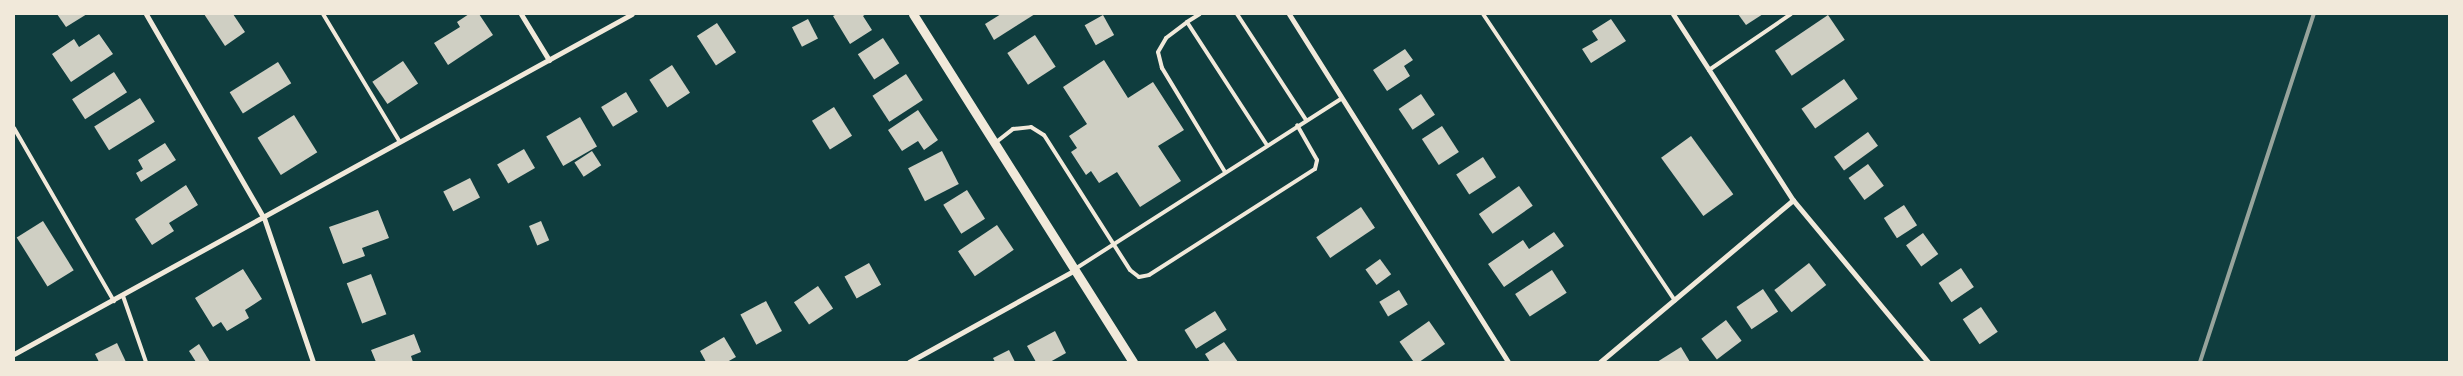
<!DOCTYPE html>
<html>
<head>
<meta charset="utf-8">
<style>
  body { margin:0 }
  #map { position:relative; width:2463px; height:376px; overflow:hidden; background:#0f3d3e; font-family:"Work Sans",sans-serif }
  div>[style] { position:absolute }
  [style*='--x'] { left:calc(var(--x)*1px); top:calc(var(--y)*1px); width:calc(var(--w)*1px); rotate:calc(var(--a)*1deg) }
  .building>* { inset:0; background:#cfcfc3; transform-origin:0 0 }
  .service>* { height:4px; margin:-2px; padding:0 2px; transform-origin:2px; border-radius:2px; background:#f1e9da }
  .minor>* { height:5px; margin:-2.5px; padding:0 2.5px; transform-origin:2.5px; border-radius:2.5px; background:#f1e9da }
  .tertiary>* { height:9px; margin:-4.5px; padding:0 4.5px; transform-origin:4.5px; border-radius:4.5px; background:#f1e9da }
  .rail>* { height:4px; margin:-2px; padding:0 2px; transform-origin:2px; border-radius:2px; background:#97a49c }
  span { translate:-50% -50%; white-space:nowrap; text-align:center; line-height:1.15; -webkit-text-stroke:5px #f1e9da; paint-order:stroke }
  .frame { position:absolute; inset:0; border:15px solid #f1e9da; pointer-events:none }
</style>
</head>
<body>
<div id="map">
  <div class="building">
    <i style="clip-path:polygon(57px 14px,87px 14px,66px 27px)"></i>
    <i style="clip-path:polygon(204px 14px,233px 14px,245px 32px,225px 46px)"></i>
    <i style="clip-path:polygon(469px 14px,479px 14px,493px 35px,448px 65px,434px 43px,460px 27px,457px 22px)"></i>
    <i style="clip-path:polygon(837px 14px,866px 14px,863px 16px,872px 30px,850px 44px,833px 16px)"></i>
    <i style="clip-path:polygon(1001px 14px,1035px 14px,994px 40px,985px 24px)"></i>
    <i style="clip-path:polygon(1738px 14px,1763px 14px,1746px 25px)"></i>
    <i style="left:1103px;top:15px;width:23px;height:21px;rotate:61deg"></i>
    <i style="left:1828px;top:15px;width:30px;height:64px;rotate:56deg"></i>
    <i style="left:808px;top:19px;width:22px;height:18px;rotate:63deg"></i>
    <i style="clip-path:polygon(1611px 19px,1626px 41px,1591px 63px,1582px 49px,1598px 40px,1592px 31px)"></i>
    <i style="left:717px;top:23px;width:35px;height:24px;rotate:57deg"></i>
    <i style="clip-path:polygon(99px 34px,113px 54px,71px 82px,52px 54px,74px 39px,79px 47px)"></i>
    <i style="left:1035px;top:35px;width:38px;height:33px;rotate:57deg"></i>
    <i style="left:883px;top:38px;width:30px;height:30px;rotate:57deg"></i>
    <i style="clip-path:polygon(1405px 49px,1413px 60px,1404px 66px,1410px 76px,1387px 91px,1373px 70px)"></i>
    <i style="clip-path:polygon(1104px 60px,1128px 98px,1153px 82px,1184px 130px,1158px 146px,1181px 181px,1140px 207px,1117px 172px,1099px 183px,1091px 171px,1086px 175px,1071px 152px,1077px 148px,1069px 136px,1087px 124px,1063px 87px)"></i>
    <i style="left:403px;top:61px;width:27px;height:37px;rotate:56deg"></i>
    <i style="left:278px;top:62px;width:25px;height:57px;rotate:58deg"></i>
    <i style="left:672px;top:65px;width:33px;height:27px;rotate:57deg"></i>
    <i style="left:114px;top:72px;width:24px;height:50px;rotate:57deg"></i>
    <i style="left:906px;top:74px;width:31px;height:40px;rotate:57deg"></i>
    <i style="left:1844px;top:79px;width:24px;height:52px;rotate:55deg"></i>
    <i style="left:626px;top:92px;width:23px;height:29px;rotate:59deg"></i>
    <i style="left:1421px;top:94px;width:25px;height:27px;rotate:56deg"></i>
    <i style="left:140px;top:98px;width:28px;height:54px;rotate:58deg"></i>
    <i style="left:834px;top:107px;width:34px;height:26px;rotate:58deg"></i>
    <i style="clip-path:polygon(918px 110px,938px 140px,924px 150px,918px 141px,902px 151px,888px 130px)"></i>
    <i style="left:294px;top:115px;width:44px;height:43px;rotate:58deg"></i>
    <i style="left:580px;top:117px;width:34px;height:39px;rotate:60deg"></i>
    <i style="left:1442px;top:126px;width:31px;height:24px;rotate:57deg"></i>
    <i style="left:1868px;top:132px;width:17px;height:42px;rotate:54deg"></i>
    <i style="left:1691px;top:136px;width:72px;height:37px;rotate:54deg"></i>
    <i style="clip-path:polygon(165px 143px,176px 160px,141px 182px,136px 173px,143px 169px,138px 160px)"></i>
    <i style="left:524px;top:149px;width:22px;height:31px;rotate:60deg"></i>
    <i style="left:592px;top:151px;width:17px;height:21px;rotate:57deg"></i>
    <i style="left:942px;top:151px;width:37px;height:38px;rotate:63deg"></i>
    <i style="left:1483px;top:157px;width:24px;height:32px;rotate:57deg"></i>
    <i style="left:1868px;top:164px;width:27px;height:24px;rotate:54deg"></i>
    <i style="left:470px;top:178px;width:22px;height:30px;rotate:63deg"></i>
    <i style="clip-path:polygon(186px 185px,198px 205px,169px 223px,174px 231px,152px 245px,135px 219px)"></i>
    <i style="left:1519px;top:186px;width:24px;height:49px;rotate:55deg"></i>
    <i style="left:967px;top:190px;width:34px;height:28px;rotate:58deg"></i>
    <i style="left:1904px;top:205px;width:24px;height:24px;rotate:57deg"></i>
    <i style="left:1361px;top:207px;width:25px;height:54px;rotate:56deg"></i>
    <i style="clip-path:polygon(378px 210px,389px 238px,362px 248px,365px 256px,343px 264px,329px 227px)"></i>
    <i style="left:43px;top:221px;width:58px;height:31px;rotate:58deg"></i>
    <i style="left:541px;top:221px;width:21px;height:13px;rotate:67deg"></i>
    <i style="left:997px;top:225px;width:30px;height:47px;rotate:56deg"></i>
    <i style="clip-path:polygon(1554px 232px,1564px 246px,1504px 287px,1488px 264px,1523px 240px,1529px 249px)"></i>
    <i style="left:1923px;top:233px;width:26px;height:21px;rotate:54deg"></i>
    <i style="left:1380px;top:259px;width:19px;height:18px;rotate:54deg"></i>
    <i style="left:869px;top:263px;width:25px;height:28px;rotate:61deg"></i>
    <i style="left:1809px;top:263px;width:28px;height:44px;rotate:52deg"></i>
    <i style="left:1961px;top:268px;width:23px;height:27px;rotate:56deg"></i>
    <i style="clip-path:polygon(243px 269px,262px 299px,245px 310px,249px 318px,227px 331px,221px 322px,213px 327px,195px 298px)"></i>
    <i style="left:1552px;top:270px;width:27px;height:44px;rotate:57deg"></i>
    <i style="left:371px;top:274px;width:43px;height:26px;rotate:69deg"></i>
    <i style="left:818px;top:286px;width:27px;height:29px;rotate:56deg"></i>
    <i style="left:1763px;top:289px;width:27px;height:32px;rotate:56deg"></i>
    <i style="left:1399px;top:290px;width:17px;height:23px;rotate:59deg"></i>
    <i style="left:766px;top:301px;width:34px;height:29px;rotate:62deg"></i>
    <i style="left:1981px;top:307px;width:30px;height:22px;rotate:56deg"></i>
    <i style="left:1215px;top:311px;width:22px;height:36px;rotate:58deg"></i>
    <i style="left:1726px;top:320px;width:26px;height:31px;rotate:53deg"></i>
    <i style="left:1429px;top:321px;width:28px;height:36px;rotate:55deg"></i>
    <i style="clip-path:polygon(1055px 331px,1066px 353px,1050px 362px,1036px 362px,1027px 346px)"></i>
    <i style="clip-path:polygon(414px 334px,421px 352px,411px 356px,413px 362px,376px 362px,371px 350px)"></i>
    <i style="clip-path:polygon(724px 337px,736px 357px,727px 362px,706px 362px,700px 351px)"></i>
    <i style="clip-path:polygon(1224px 342px,1238px 362px,1210px 362px,1205px 354px)"></i>
    <i style="clip-path:polygon(117px 343px,126px 362px,99px 362px,95px 354px)"></i>
    <i style="clip-path:polygon(199px 344px,210px 362px,196px 362px,189px 351px)"></i>
    <i style="clip-path:polygon(1681px 347px,1690px 362px,1657px 362px)"></i>
    <i style="clip-path:polygon(1009px 350px,1015px 362px,995px 362px,993px 358px)"></i>
  </div>
  <div class="service">
    <i style="--x:323;--y:14;--w:149;--a:59"></i>
    <i style="--x:1237;--y:14;--w:126;--a:56.9"></i>
    <i style="--x:1483;--y:14;--w:345;--a:56.2"></i>
    <i style="--x:1187;--y:22;--w:15;--a:-32"></i>
    <i style="--x:1709;--y:70;--w:99;--a:-34.3"></i>
    <i style="--x:14;--y:128;--w:200;--a:60"></i>
    <i style="--x:995;--y:143;--w:23;--a:-38"></i>
    <i style="--x:1013;--y:129;--w:18;--a:-6"></i>
    <i style="--x:1031;--y:127;--w:15;--a:32"></i>
    <i style="--x:1044;--y:135;--w:160;--a:57.5"></i>
    <i style="--x:1130;--y:270;--w:11;--a:38"></i>
    <i style="--x:1139;--y:277;--w:10;--a:-11"></i>
    <i style="--x:1149;--y:275;--w:197;--a:-32.6"></i>
    <i style="--x:1315;--y:169;--w:9;--a:-77"></i>
    <i style="--x:1317;--y:160;--w:40;--a:-119.7"></i>
    <i style="--x:1225;--y:172;--w:122;--a:-121.2"></i>
    <i style="--x:1162;--y:68;--w:16;--a:-104"></i>
    <i style="--x:1158;--y:52;--w:16;--a:-60"></i>
    <i style="--x:1166;--y:38;--w:26;--a:-37"></i>
    <i style="--x:1187;--y:22;--w:147;--a:57"></i>
    <i style="--x:1075;--y:269;--w:316;--a:-32.6"></i>
    <i style="--x:123;--y:296;--w:70;--a:70.8"></i>
  </div>
  <div class="minor">
    <i style="--x:146;--y:14;--w:236;--a:60"></i>
    <i style="--x:264;--y:218;--w:152;--a:71.2"></i>
    <i style="--x:521;--y:14;--w:54;--a:58.7"></i>
    <i style="--x:1289;--y:14;--w:411;--a:57.8"></i>
    <i style="--x:1673;--y:14;--w:221;--a:57.2"></i>
    <i style="--x:1793;--y:200;--w:211;--a:50.2"></i>
    <i style="--x:14;--y:354;--w:705;--a:-28.82"></i>
    <i style="--x:909;--y:362;--w:190;--a:-29"></i>
    <i style="--x:1600;--y:362;--w:252;--a:-40"></i>
  </div>
  <div class="tertiary">
    <i style="--x:913;--y:14;--w:412;--a:57.7"></i>
  </div>
  <div class="rail">
    <i style="--x:2200;--y:362;--w:366;--a:-71.9"></i>
  </div>
  <div class="frame"></div>
</div>
</body>
</html>
